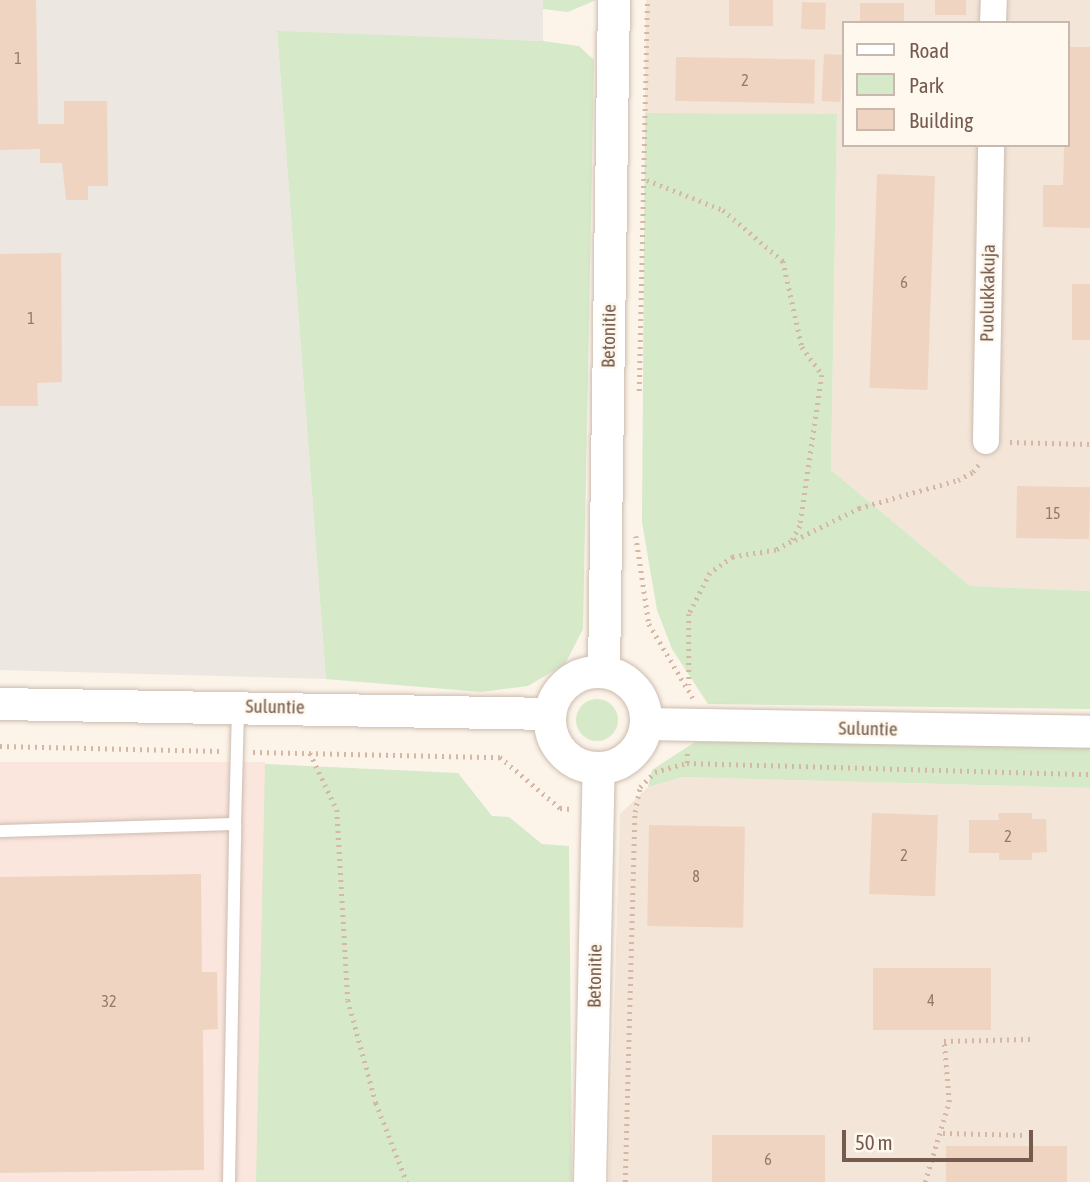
<!DOCTYPE html>
<html>
<head>
<meta charset="utf-8">
<style>
  body { margin:0 }
  #map { position:relative; width:1090px; height:1182px; overflow:hidden; background:#fcf4e9; font-family:"Asap Condensed",sans-serif }
  div>[style] { position:absolute }
  [style*='--x'] { left:calc(var(--x)*1px); top:calc(var(--y)*1px); width:calc(var(--w)*1px); rotate:calc(var(--a)*1deg) }
  .residential>* { inset:0; background:#f3e6d8 }
  .commercial>* { inset:0; background:#fbe6dd; transform-origin:0 0 }
  .industrial>* { inset:0; background:#ede7e2 }
  .green>* { inset:0; background:#d6e9c8 }
  .round { border-radius:50% }
  .building>* { inset:0; background:#f0d4c2; transform-origin:0 0 }
  .path>* { height:4.5px; margin-top:-2.25px; transform-origin:0; background:repeating-linear-gradient(90deg,#d5b7a5 0 2px,transparent 0 7px) }
  .roads { filter:drop-shadow(0 0 2px #cdbcaf) drop-shadow(0 0 2px #cdbcaf) }
  .service>* { height:12px; margin:-6px; padding:0 6px; transform-origin:6px; border-radius:6px; background:#fff }
  .minor>* { height:26px; margin:-13px; padding:0 13px; transform-origin:13px; border-radius:13px; background:#fff }
  .tertiary>* { height:32px; margin:-16px; padding:0 16px; transform-origin:16px; border-radius:16px; background:#fff }
  .tertiary>.ring { margin:-16px; padding:0; box-sizing:content-box; background:none; border:32px solid #fff; border-radius:50% }
  span { translate:-50% -50%; white-space:nowrap; text-align:center; line-height:1.15; -webkit-text-stroke:5px #fef8ef; paint-order:stroke }
  .number-label { font-size:16px; color:#94796a }
  .number-label span { -webkit-text-stroke-width:0 }
  .street-label { font-size:19px; color:#755b4d }
  .legend { position:absolute; left:842px; top:21px; width:228px; height:126px; box-sizing:border-box; background:#fef8ef; border:2px solid #c7b9ae; margin:0; padding:9px 12px; list-style:none; font-size:21px; color:#755b4d }
  .legend li { display:flex; align-items:center; gap:14px; height:35px }
  .legend b { width:35px; border:2px solid #c7b9ae }
  .scale { position:absolute; left:842px; top:1130px; width:191px; height:32px; box-sizing:border-box; border:4px solid #755b4d; border-top:0; padding-left:9px; font-size:21px; line-height:24px; white-space:nowrap; color:#755b4d; -webkit-text-stroke:5px #fef8ef; paint-order:stroke }
</style>
</head>
<body>
<div id="map">
  <div class="residential">
    <i style="clip-path:polygon(evenodd,646px 0,1090px 0,1090px 591px,970px 586px,831px 470px,837px 114px,645px 113px,646px 0,843px 23px,1067px 23px,1067px 145px,843px 145px,843px 23px)"></i>
    <i style="clip-path:polygon(683px 777px,1090px 788px,1090px 1182px,609px 1182px,620px 814px,648px 787px)"></i>
  </div>
  <div class="commercial">
    <i style="left:0;top:762px;width:265px;height:420px"></i>
  </div>
  <div class="industrial">
    <i style="clip-path:polygon(0 0,543px 0,543px 41px,277px 32px,326px 679px,0 670px)"></i>
  </div>
  <div class="green">
    <i style="clip-path:polygon(543px 0,596px 0,568px 12px,543px 9px)"></i>
    <i style="clip-path:polygon(277px 31px,543px 41px,579px 46px,594px 60px,583px 629px,565px 664px,528px 686px,481px 692px,326px 679px)"></i>
    <i style="clip-path:polygon(645px 113px,837px 114px,831px 470px,970px 586px,1090px 591px,1090px 709px,708px 704px,672px 649px,657px 610px,642px 522px)"></i>
    <i class="round" style="left:576px;top:699px;width:42px;height:42px"></i>
    <i style="clip-path:polygon(1090px 740px,1090px 788px,683px 777px,648px 787px,652px 770px,695px 742px)"></i>
    <i style="clip-path:polygon(265px 764px,458px 773px,492px 816px,509px 817px,542px 844px,569px 846px,572px 1182px,256px 1182px)"></i>
  </div>
  <div class="building">
    <i style="clip-path:polygon(0 0,36px 0,38px 124px,64px 124px,64px 101px,107px 101px,108px 186px,88px 186px,88px 200px,66px 200px,62px 163px,40px 163px,40px 149px,0 150px)"></i>
    <i style="left:729px;top:0;width:44px;height:26px"></i>
    <i style="left:935px;top:0;width:31px;height:15px"></i>
    <i style="left:802px;top:2px;width:24px;height:27px;rotate:2deg"></i>
    <i style="left:860px;top:3px;width:44px;height:20px"></i>
    <i style="clip-path:polygon(1067px 47px,1090px 47px,1090px 228px,1043px 227px,1043px 185px,1063px 185px)"></i>
    <i style="left:824px;top:54px;width:19px;height:47px;rotate:3deg"></i>
    <i style="left:676px;top:57px;width:139px;height:44px;rotate:1deg"></i>
    <i style="left:877px;top:174px;width:58px;height:214px;rotate:2deg"></i>
    <i style="clip-path:polygon(61px 253px,62px 382px,37px 383px,38px 406px,0 406px,0 254px)"></i>
    <i style="left:1072px;top:284px;width:18px;height:56px"></i>
    <i style="left:1017px;top:486px;width:73px;height:52px;rotate:1deg"></i>
    <i style="left:872px;top:813px;width:66px;height:81px;rotate:2deg"></i>
    <i style="clip-path:polygon(998px 813px,1032px 813px,1032px 819px,1046px 819px,1047px 852px,1032px 853px,1032px 860px,999px 860px,999px 853px,969px 853px,969px 820px,999px 820px)"></i>
    <i style="left:649px;top:825px;width:96px;height:101px;rotate:1deg"></i>
    <i style="clip-path:polygon(201px 874px,202px 972px,217px 972px,218px 1029px,203px 1030px,204px 1170px,0 1173px,0 877px)"></i>
    <i style="left:873px;top:968px;width:118px;height:62px"></i>
    <i style="left:712px;top:1135px;width:113px;height:47px"></i>
    <i style="left:946px;top:1146px;width:121px;height:36px"></i>
  </div>
  <div class="path">
    <i style="--x:647;--y:180;--w:82;--a:21.5"></i>
    <i style="--x:723;--y:210;--w:79;--a:40.4"></i>
    <i style="--x:783;--y:261;--w:88;--a:77.5"></i>
    <i style="--x:802;--y:347;--w:34;--a:54"></i>
    <i style="--x:822;--y:375;--w:153;--a:98.3"></i>
    <i style="--x:800;--y:526;--w:18;--a:119"></i>
    <i style="--x:791;--y:542;--w:17;--a:152"></i>
    <i style="--x:776;--y:550;--w:44;--a:170.8"></i>
    <i style="--x:733;--y:557;--w:28;--a:145"></i>
    <i style="--x:710;--y:573;--w:46;--a:117.1"></i>
    <i style="--x:689;--y:614;--w:71;--a:90"></i>
    <i style="--x:639;--y:391;--w:391;--a:-88.8"></i>
    <i style="--x:1010;--y:442;--w:80;--a:1.4"></i>
    <i style="--x:636;--y:536;--w:89;--a:81.6"></i>
    <i style="--x:649;--y:624;--w:86;--a:59.3"></i>
    <i style="--x:795;--y:540;--w:72;--a:-26.6"></i>
    <i style="--x:859;--y:508;--w:103;--a:-15.8"></i>
    <i style="--x:958;--y:480;--w:17;--a:-28"></i>
    <i style="--x:973;--y:472;--w:9;--a:-54"></i>
    <i style="--x:0;--y:746;--w:220;--a:1.3"></i>
    <i style="--x:253;--y:752;--w:247;--a:1.2"></i>
    <i style="--x:500;--y:757;--w:79;--a:40.4"></i>
    <i style="--x:560;--y:808;--w:11;--a:5"></i>
    <i style="--x:310;--y:753;--w:63;--a:64.7"></i>
    <i style="--x:337;--y:810;--w:190;--a:86.7"></i>
    <i style="--x:348;--y:1000;--w:107;--a:74.8"></i>
    <i style="--x:376;--y:1103;--w:85;--a:68.6"></i>
    <i style="--x:687;--y:763;--w:403;--a:1.6"></i>
    <i style="--x:943;--y:1133;--w:82;--a:1.4"></i>
    <i style="--x:625;--y:1182;--w:370;--a:-88.5"></i>
    <i style="--x:635;--y:812;--w:25;--a:-79"></i>
    <i style="--x:640;--y:787;--w:21;--a:-45"></i>
    <i style="--x:655;--y:772;--w:33;--a:-16"></i>
    <i style="--x:687;--y:763;--w:11;--a:-90"></i>
    <i style="--x:925;--y:1182;--w:84;--a:-73.3"></i>
    <i style="--x:949;--y:1102;--w:61;--a:-94.7"></i>
    <i style="--x:944;--y:1041;--w:87;--a:-1.3"></i>
  </div>
  <div class="roads">
    <div class="service">
      <i style="--x:0;--y:831;--w:235;--a:-1.7"></i>
      <i style="--x:235;--y:824;--w:117;--a:-88.5"></i>
      <i style="--x:229;--y:1182;--w:358;--a:-89"></i>
    </div>
    <div class="minor">
      <i style="--x:993;--y:23;--w:23;--a:-88"></i>
      <i style="--x:986;--y:441;--w:296;--a:-89"></i>
    </div>
    <div class="tertiary">
      <i style="--x:604;--y:672;--w:672;--a:-89.15"></i>
      <i class="ring" style="left:550px;top:672px;width:64px;height:64px"></i>
      <i style="--x:0;--y:704;--w:550;--a:1.04"></i>
      <i style="--x:646;--y:724;--w:444;--a:1"></i>
      <i style="--x:590;--y:1182;--w:413;--a:-88.8"></i>
    </div>
  </div>
  <div class="number-label">
    <span style="left:18px;top:58px">1</span>
    <span style="left:745px;top:80px">2</span>
    <span style="left:904px;top:282px">6</span>
    <span style="left:31px;top:318px">1</span>
    <span style="left:1053px;top:513px">15</span>
    <span style="left:1008px;top:836px">2</span>
    <span style="left:904px;top:855px">2</span>
    <span style="left:696px;top:876px">8</span>
    <span style="left:931px;top:1000px">4</span>
    <span style="left:109px;top:1001px">32</span>
    <span style="left:768px;top:1159px">6</span>
  </div>
  <div class="street-label">
    <span style="left:988px;top:293px;rotate:-89deg">Puolukkakuja</span>
    <span style="left:609px;top:336px;rotate:-89deg">Betonitie</span>
    <span style="left:275px;top:707px;rotate:1deg">Suluntie</span>
    <span style="left:868px;top:729px;rotate:1deg">Suluntie</span>
    <span style="left:595px;top:976px;rotate:-89deg">Betonitie</span>
  </div>
  <ul class="legend">
  <li><b style="height:9px;background:#fff"></b>Road</li>
  <li><b style="height:19px;background:#d6e9c8"></b>Park</li>
  <li><b style="height:19px;background:#f0d4c2"></b>Building</li>
  </ul>
  <div class="scale">50 m</div>
</div>
</body>
</html>
